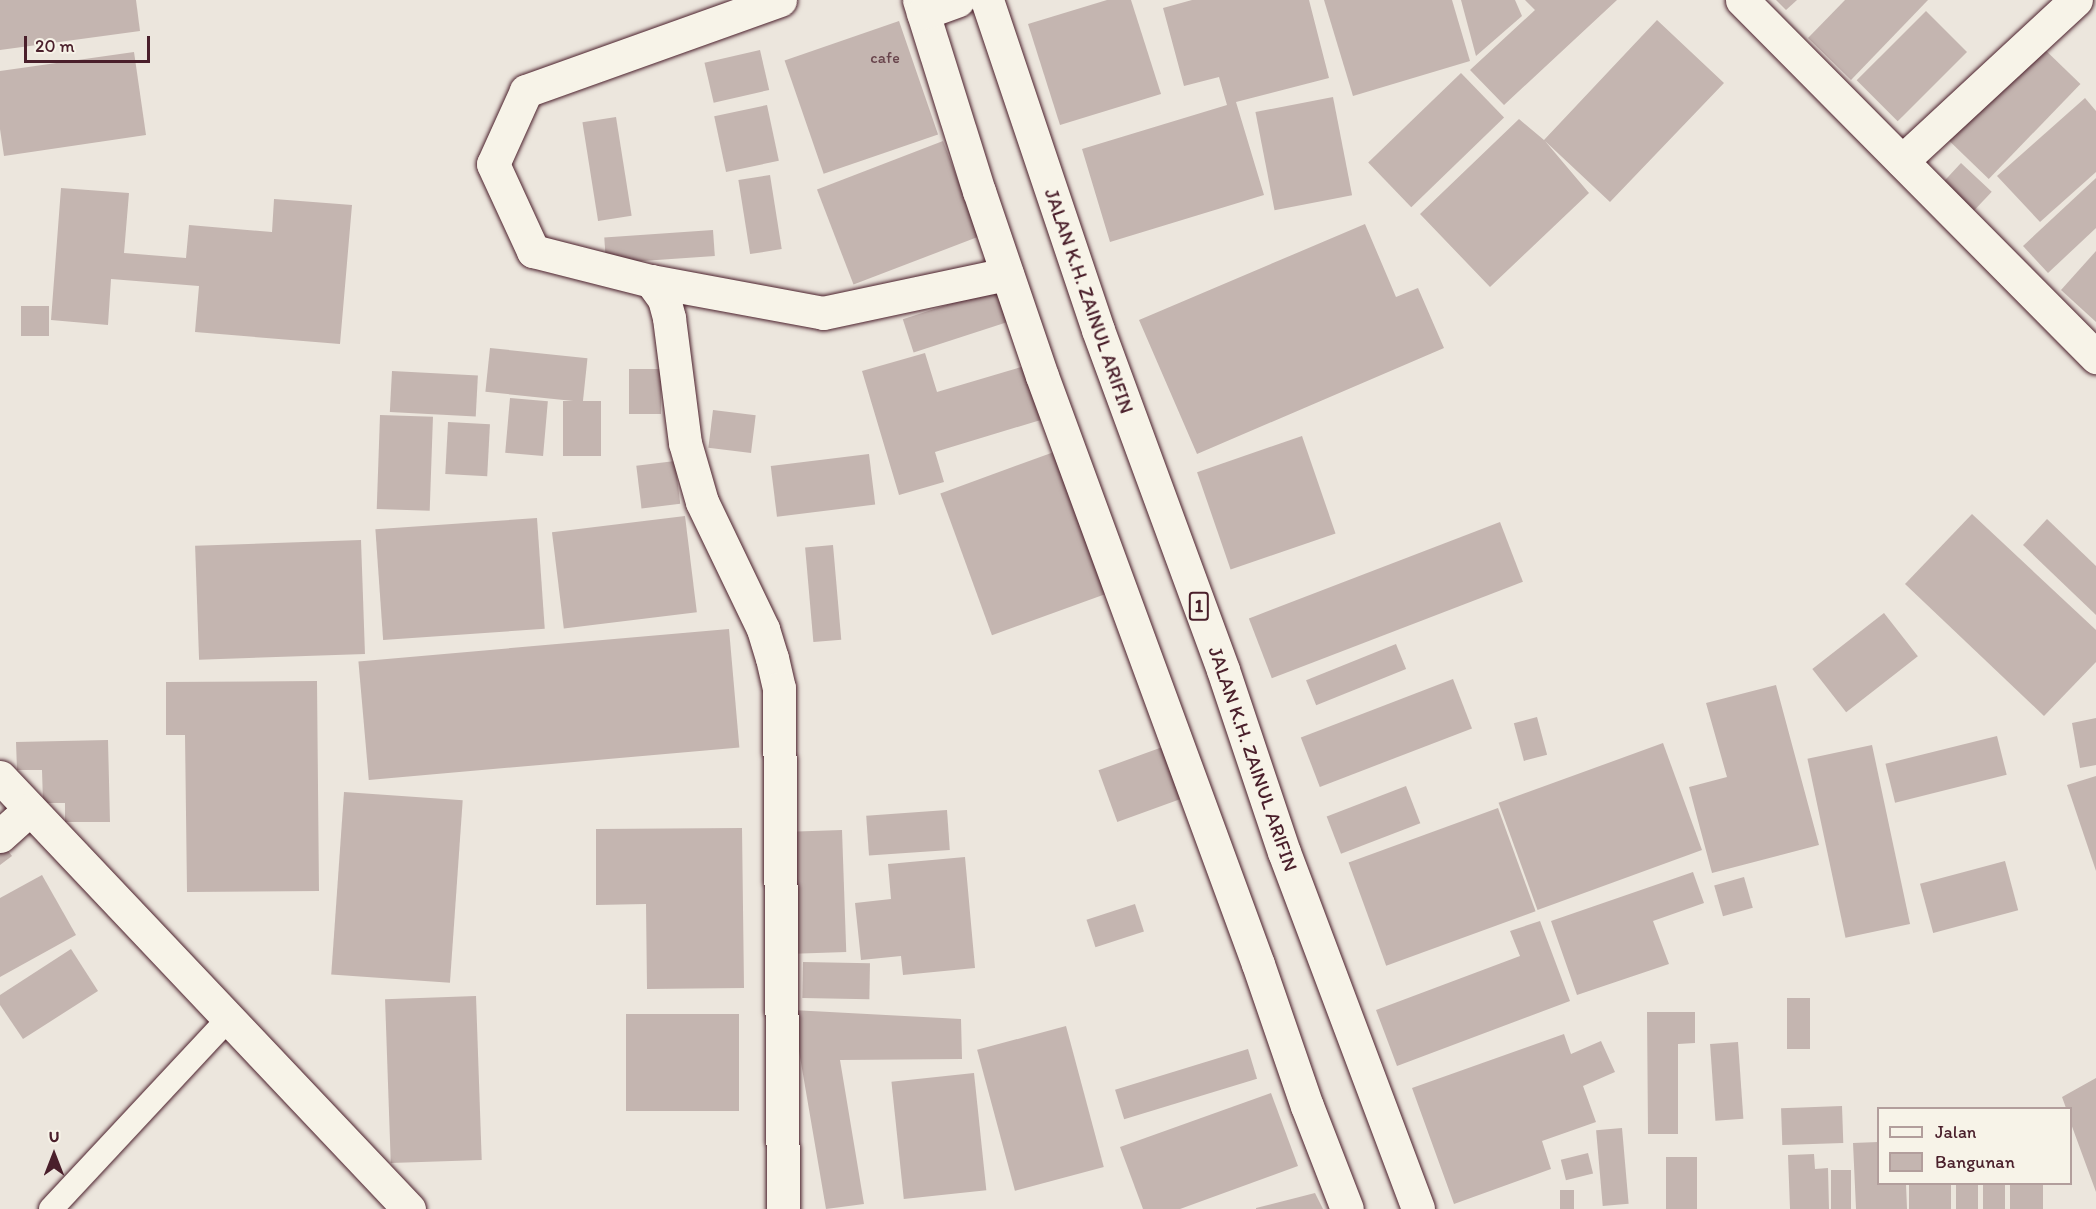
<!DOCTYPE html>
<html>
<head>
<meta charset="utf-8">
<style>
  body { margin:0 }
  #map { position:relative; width:2096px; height:1209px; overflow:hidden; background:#ece6dd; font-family:Itim,sans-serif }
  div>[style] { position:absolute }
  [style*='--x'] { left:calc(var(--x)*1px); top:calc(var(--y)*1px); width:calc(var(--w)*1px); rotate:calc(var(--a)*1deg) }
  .building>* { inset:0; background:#c4b5b0; transform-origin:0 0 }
  .roads { filter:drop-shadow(0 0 2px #4a1f2b) drop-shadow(0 0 2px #4a1f2b) }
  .service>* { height:24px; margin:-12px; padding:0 12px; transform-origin:12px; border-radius:12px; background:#f7f3e8 }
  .minor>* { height:33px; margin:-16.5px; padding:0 16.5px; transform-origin:16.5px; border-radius:16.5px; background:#f7f3e8 }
  .tertiary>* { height:33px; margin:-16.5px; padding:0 16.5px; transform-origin:16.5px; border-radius:16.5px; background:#f7f3e8 }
  .trunk>* { height:33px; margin:-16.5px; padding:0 16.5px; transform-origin:16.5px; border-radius:16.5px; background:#f7f3e8 }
  span { translate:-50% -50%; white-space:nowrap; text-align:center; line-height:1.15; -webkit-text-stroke:4.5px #f7f3e8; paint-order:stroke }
  .number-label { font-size:16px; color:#68444c }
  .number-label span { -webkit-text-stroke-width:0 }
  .shield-label span { padding:2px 4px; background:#f7f3e8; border:2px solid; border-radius:4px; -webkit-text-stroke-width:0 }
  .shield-label { font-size:18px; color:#4a1f2b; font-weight:700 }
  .street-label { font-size:20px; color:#4a1f2b }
  .legend { position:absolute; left:1877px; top:1107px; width:195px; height:78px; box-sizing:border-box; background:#f7f3e8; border:2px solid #b29e9c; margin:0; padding:8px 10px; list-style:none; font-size:18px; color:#4a1f2b }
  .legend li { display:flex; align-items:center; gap:12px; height:30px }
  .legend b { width:30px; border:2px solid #b29e9c }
  .north { position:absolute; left:24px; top:1125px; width:60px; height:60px; -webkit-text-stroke:4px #f7f3e8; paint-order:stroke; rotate:0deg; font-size:16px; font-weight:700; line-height:24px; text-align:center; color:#4a1f2b }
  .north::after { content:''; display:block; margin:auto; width:21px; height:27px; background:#4a1f2b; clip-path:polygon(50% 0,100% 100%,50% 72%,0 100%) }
  .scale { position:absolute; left:24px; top:36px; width:126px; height:27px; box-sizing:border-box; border:3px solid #4a1f2b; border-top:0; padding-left:8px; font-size:18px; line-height:21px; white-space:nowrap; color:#4a1f2b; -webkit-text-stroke:4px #f7f3e8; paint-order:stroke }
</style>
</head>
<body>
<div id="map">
  <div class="building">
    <i style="clip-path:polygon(0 0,136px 0,140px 31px,0 50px)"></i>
    <i style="clip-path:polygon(1107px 0,1131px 0,1161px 94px,1060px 125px,1028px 24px)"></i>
    <i style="clip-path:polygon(1192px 0,1309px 0,1329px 78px,1236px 102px,1264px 195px,1110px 242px,1082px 149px,1227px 105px,1219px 77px,1184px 86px,1163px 8px)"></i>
    <i style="clip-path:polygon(1324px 0,1452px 0,1470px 61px,1353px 96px)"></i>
    <i style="clip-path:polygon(1461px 0,1515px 0,1522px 16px,1476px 56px)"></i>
    <i style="clip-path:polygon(1525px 0,1617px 0,1504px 105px,1470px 70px,1535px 10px)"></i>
    <i style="clip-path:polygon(1776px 0,1797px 0,1786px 10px)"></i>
    <i style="clip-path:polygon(1845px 0,1928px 0,1851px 80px,1808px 38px)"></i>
    <i style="left:1926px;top:11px;width:58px;height:98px;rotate:45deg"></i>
    <i style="clip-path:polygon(1657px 20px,1724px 83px,1610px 202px,1545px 141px,1589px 193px,1490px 287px,1420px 214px,1519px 119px,1544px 140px)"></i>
    <i style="left:899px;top:21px;width:120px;height:121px;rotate:71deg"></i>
    <i style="left:2038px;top:43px;width:59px;height:132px;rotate:44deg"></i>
    <i style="left:760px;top:50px;width:41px;height:57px;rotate:77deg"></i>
    <i style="clip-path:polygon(134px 52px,146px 135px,4px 156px,0 129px,0 71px)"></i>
    <i style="left:1461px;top:73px;width:62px;height:129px;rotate:46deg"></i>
    <i style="left:1333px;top:97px;width:100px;height:79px;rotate:79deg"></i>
    <i style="clip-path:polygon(2085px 98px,2096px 111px,2096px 172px,2040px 222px,1997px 176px)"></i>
    <i style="left:767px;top:105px;width:57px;height:54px;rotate:78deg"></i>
    <i style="left:616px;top:117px;width:100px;height:34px;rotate:81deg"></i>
    <i style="left:943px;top:141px;width:102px;height:135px;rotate:69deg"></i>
    <i style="left:1961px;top:163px;width:42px;height:32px;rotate:43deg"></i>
    <i style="left:770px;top:175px;width:75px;height:32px;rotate:81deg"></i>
    <i style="clip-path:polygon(2096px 178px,2096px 228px,2048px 273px,2023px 246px)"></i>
    <i style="clip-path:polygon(61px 188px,129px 193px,124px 253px,186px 258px,189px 225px,272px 232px,274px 199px,352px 205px,340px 344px,195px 332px,199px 286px,111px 279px,108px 325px,51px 320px)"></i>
    <i style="clip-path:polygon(1365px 224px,1396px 297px,1418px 288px,1444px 348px,1197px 454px,1139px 320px)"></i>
    <i style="left:713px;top:230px;width:26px;height:109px;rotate:86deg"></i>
    <i style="clip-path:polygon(2096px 251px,2096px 322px,2061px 290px)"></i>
    <i style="left:996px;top:289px;width:35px;height:98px;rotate:72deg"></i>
    <i style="left:21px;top:306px;width:28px;height:30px"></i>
    <i style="left:490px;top:348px;width:98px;height:44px;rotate:6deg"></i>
    <i style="clip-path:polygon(925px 353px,937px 392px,1028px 365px,1044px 419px,935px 452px,944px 482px,899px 495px,862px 371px)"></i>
    <i style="left:629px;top:369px;width:32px;height:45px"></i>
    <i style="left:392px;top:371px;width:86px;height:41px;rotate:3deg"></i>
    <i style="left:510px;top:398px;width:38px;height:55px;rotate:5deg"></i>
    <i style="left:563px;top:401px;width:38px;height:55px"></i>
    <i style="left:713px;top:410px;width:43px;height:38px;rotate:7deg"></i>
    <i style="left:380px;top:415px;width:53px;height:94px;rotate:2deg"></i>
    <i style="left:448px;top:422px;width:42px;height:52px;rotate:3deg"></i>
    <i style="left:1302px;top:436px;width:103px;height:111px;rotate:71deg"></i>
    <i style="left:1054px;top:452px;width:151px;height:121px;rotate:70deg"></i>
    <i style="left:869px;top:454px;width:51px;height:99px;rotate:83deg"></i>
    <i style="left:675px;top:461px;width:43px;height:39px;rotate:83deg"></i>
    <i style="clip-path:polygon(1972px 514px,2096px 630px,2096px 662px,2044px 716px,1905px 584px)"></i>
    <i style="left:685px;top:516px;width:97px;height:134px;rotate:83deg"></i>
    <i style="left:537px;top:518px;width:111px;height:162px;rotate:86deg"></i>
    <i style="clip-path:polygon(2047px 519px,2096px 566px,2096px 615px,2023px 545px)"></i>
    <i style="left:1500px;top:522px;width:64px;height:269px;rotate:69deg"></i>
    <i style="left:361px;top:540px;width:114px;height:166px;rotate:88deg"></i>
    <i style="left:833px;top:545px;width:95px;height:28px;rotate:85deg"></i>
    <i style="left:1884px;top:613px;width:55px;height:91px;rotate:52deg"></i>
    <i style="left:729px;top:629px;width:119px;height:372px;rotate:85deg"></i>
    <i style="left:1396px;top:644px;width:27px;height:97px;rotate:68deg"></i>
    <i style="left:1453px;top:679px;width:53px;height:163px;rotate:69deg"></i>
    <i style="clip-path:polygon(317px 681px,319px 891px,187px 892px,185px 735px,166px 735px,166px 682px)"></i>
    <i style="clip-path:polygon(1776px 685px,1819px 845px,1712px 873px,1689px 787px,1727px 777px,1706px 703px)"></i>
    <i style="left:1537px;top:717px;width:39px;height:24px;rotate:75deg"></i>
    <i style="clip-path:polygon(2096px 718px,2096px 765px,2080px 768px,2072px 723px)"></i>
    <i style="left:1997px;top:736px;width:40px;height:115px;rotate:76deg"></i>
    <i style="clip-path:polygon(108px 740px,110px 822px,65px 822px,65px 803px,43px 803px,42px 770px,17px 770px,16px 742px)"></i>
    <i style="left:1663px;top:743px;width:114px;height:175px;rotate:70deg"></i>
    <i style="left:1168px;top:745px;width:55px;height:74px;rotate:70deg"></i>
    <i style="left:1872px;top:745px;width:183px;height:66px;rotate:78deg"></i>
    <i style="clip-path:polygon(2096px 776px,2096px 871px,2067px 785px)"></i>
    <i style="left:1406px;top:786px;width:40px;height:85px;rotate:69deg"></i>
    <i style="left:344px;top:792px;width:119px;height:183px;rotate:4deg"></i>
    <i style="left:1498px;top:808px;width:110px;height:159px;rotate:70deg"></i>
    <i style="left:947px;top:810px;width:40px;height:81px;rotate:86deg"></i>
    <i style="clip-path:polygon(742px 828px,744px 988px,647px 989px,646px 904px,596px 905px,596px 829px)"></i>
    <i style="left:842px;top:830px;width:122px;height:52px;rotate:88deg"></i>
    <i style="clip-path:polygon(0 840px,12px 856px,0 865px)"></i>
    <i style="clip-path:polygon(965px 857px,975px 968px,903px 975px,901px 956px,861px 960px,855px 903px,891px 899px,888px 864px)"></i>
    <i style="left:2005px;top:861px;width:51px;height:88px;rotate:75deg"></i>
    <i style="clip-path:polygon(1693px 872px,1704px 903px,1653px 921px,1669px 964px,1577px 995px,1551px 921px)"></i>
    <i style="clip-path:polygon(42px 875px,76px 935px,0 977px,0 898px)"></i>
    <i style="left:1744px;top:877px;width:32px;height:31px;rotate:74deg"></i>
    <i style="left:1135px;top:904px;width:29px;height:51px;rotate:72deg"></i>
    <i style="clip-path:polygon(1540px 921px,1570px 1001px,1397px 1066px,1376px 1010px,1520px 956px,1510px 931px)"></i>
    <i style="clip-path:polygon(71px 949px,98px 991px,23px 1039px,0 1005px,0 995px)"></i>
    <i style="left:803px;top:962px;width:67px;height:36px;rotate:1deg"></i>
    <i style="left:476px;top:996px;width:164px;height:91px;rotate:88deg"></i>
    <i style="left:1787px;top:998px;width:23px;height:51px"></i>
    <i style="clip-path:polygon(792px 1010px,961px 1019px,962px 1059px,840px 1060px,864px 1204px,826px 1209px)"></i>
    <i style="clip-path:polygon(1647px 1012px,1695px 1012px,1695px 1043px,1678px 1044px,1678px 1134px,1648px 1134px)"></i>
    <i style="left:626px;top:1014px;width:113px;height:97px"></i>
    <i style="left:1066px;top:1026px;width:146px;height:92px;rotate:75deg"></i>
    <i style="clip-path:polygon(1564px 1034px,1571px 1054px,1601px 1041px,1615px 1072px,1583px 1086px,1596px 1122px,1542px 1141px,1551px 1169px,1454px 1204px,1412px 1088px)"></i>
    <i style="left:1738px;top:1042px;width:77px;height:28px;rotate:86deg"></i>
    <i style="left:1248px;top:1049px;width:31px;height:139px;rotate:73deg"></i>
    <i style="left:974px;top:1073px;width:118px;height:83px;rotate:84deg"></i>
    <i style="clip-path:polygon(2096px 1078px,2096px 1192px,2070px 1121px,2070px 1108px,2066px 1108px,2062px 1097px)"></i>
    <i style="clip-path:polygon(1271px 1093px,1298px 1166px,1180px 1209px,1143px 1209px,1120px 1147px)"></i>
    <i style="left:1842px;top:1106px;width:37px;height:61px;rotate:88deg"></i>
    <i style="left:1622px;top:1128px;width:76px;height:26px;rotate:85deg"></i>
    <i style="clip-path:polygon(1878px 1142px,1878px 1184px,1906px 1184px,1907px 1209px,1856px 1209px,1853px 1143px)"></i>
    <i style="left:1588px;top:1153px;width:21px;height:28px;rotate:76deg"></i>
    <i style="clip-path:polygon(1814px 1154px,1815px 1169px,1828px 1168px,1829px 1209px,1790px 1209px,1788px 1155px)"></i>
    <i style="left:1666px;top:1157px;width:31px;height:52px"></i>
    <i style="left:1831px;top:1170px;width:20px;height:39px"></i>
    <i style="left:1909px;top:1184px;width:42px;height:25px"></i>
    <i style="left:1956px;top:1184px;width:22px;height:25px"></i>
    <i style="left:1983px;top:1184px;width:22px;height:25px"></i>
    <i style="left:2010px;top:1184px;width:33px;height:25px"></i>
    <i style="left:1560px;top:1190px;width:14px;height:19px"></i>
    <i style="clip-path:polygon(1315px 1193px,1323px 1209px,1256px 1209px,1256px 1208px)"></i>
  </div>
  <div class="roads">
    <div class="service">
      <i style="--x:51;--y:1209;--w:260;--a:-47"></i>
    </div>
    <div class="minor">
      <i style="--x:780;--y:0;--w:270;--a:160.3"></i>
      <i style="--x:526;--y:91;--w:80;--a:114.3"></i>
      <i style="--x:493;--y:164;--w:96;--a:65.3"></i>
      <i style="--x:533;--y:251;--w:122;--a:14.3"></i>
      <i style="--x:651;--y:281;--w:22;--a:54"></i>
      <i style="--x:664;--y:299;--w:20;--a:75"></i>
      <i style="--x:669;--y:318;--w:126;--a:82.7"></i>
      <i style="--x:685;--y:443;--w:61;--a:73.9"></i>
      <i style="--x:702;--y:502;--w:141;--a:64.3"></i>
      <i style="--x:763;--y:629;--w:30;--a:73"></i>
      <i style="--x:772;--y:658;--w:31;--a:77"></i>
      <i style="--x:779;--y:688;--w:521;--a:89.56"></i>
      <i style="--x:1902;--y:161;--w:237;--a:-42.8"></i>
      <i style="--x:651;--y:281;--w:175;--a:10.5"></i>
      <i style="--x:823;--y:313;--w:188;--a:-12"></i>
      <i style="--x:0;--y:777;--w:595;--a:46.57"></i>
      <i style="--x:0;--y:836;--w:40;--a:-42"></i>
    </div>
    <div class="tertiary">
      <i style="--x:1742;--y:0;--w:503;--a:45.24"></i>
    </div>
    <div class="trunk">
      <i style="--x:919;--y:0;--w:200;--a:72.6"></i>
      <i style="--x:979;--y:191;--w:195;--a:71.2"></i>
      <i style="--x:1042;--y:376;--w:626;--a:69.83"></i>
      <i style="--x:1258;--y:964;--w:150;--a:71"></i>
      <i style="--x:1307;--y:1106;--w:110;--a:68.8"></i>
      <i style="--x:987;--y:0;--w:348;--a:71.4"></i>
      <i style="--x:1098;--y:330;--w:362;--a:69.8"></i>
      <i style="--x:1223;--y:670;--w:192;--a:71.5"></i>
      <i style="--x:1284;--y:852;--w:381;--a:69.4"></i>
      <i style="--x:923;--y:13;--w:37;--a:-20"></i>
    </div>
  </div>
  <div class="number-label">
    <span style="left:885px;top:58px">cafe</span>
  </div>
  <div class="shield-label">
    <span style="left:1199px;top:606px">1</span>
  </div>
  <div class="street-label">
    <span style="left:1089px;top:301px;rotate:71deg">JALAN K.H. ZAINUL ARIFIN</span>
    <span style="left:1253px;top:759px;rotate:71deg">JALAN K.H. ZAINUL ARIFIN</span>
  </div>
  <ul class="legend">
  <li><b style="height:8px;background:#f7f3e8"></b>Jalan</li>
  <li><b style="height:16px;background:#c4b5b0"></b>Bangunan</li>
  </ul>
  <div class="north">U</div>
  <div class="scale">20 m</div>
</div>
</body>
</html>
